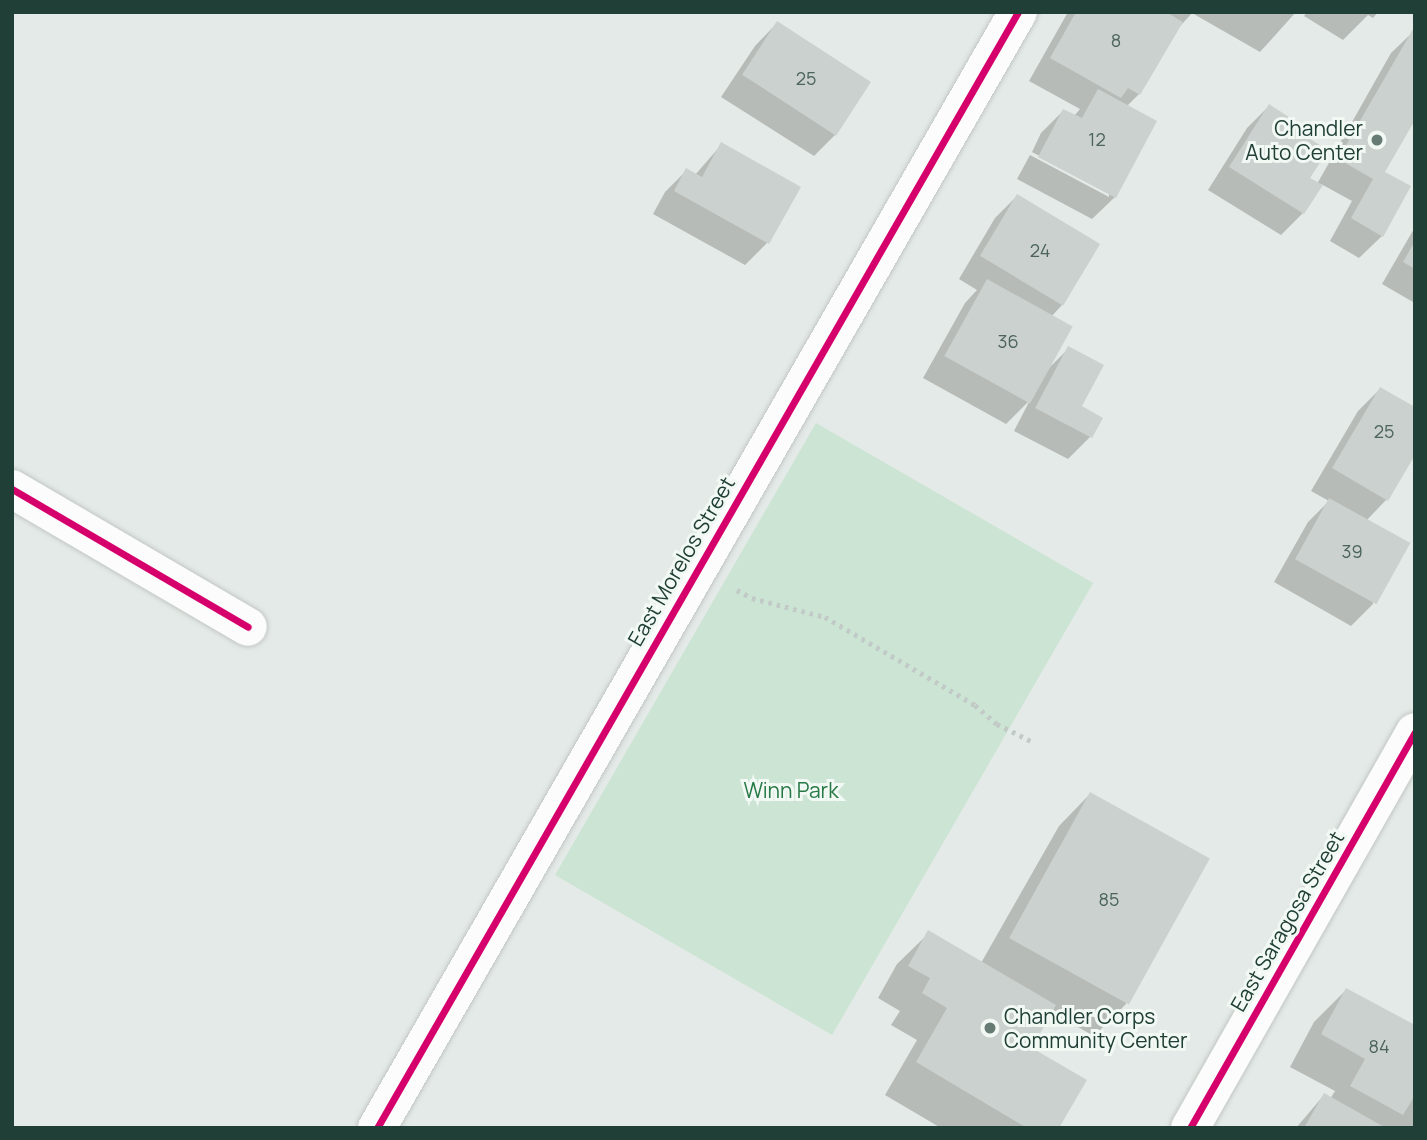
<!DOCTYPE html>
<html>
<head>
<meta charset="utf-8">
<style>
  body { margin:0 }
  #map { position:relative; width:1427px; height:1140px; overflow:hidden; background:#e4eae7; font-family:Manrope,sans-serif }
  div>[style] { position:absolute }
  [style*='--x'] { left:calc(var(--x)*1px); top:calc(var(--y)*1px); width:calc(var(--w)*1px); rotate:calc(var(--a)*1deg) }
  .green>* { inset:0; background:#cce4d3; transform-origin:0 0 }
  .shadow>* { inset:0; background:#0003 }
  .building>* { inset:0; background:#cbd1ce; transform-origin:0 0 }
  .path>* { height:4.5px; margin-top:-2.25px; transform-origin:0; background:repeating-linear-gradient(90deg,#c1cac6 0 3.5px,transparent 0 8.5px) }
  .roads { filter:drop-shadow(0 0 2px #c1c7c4) drop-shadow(0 0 2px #c1c7c4) }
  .minor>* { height:38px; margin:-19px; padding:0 19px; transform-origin:19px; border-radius:19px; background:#fbfcfb }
  .cycleway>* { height:7px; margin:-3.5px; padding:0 3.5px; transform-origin:3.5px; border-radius:3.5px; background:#d6006c }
  .dots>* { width:19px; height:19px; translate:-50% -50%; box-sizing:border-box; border:4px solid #f2f9f5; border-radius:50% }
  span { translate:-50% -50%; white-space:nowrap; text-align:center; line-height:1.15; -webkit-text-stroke:6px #f2f9f5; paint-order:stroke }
  .number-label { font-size:18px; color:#4c645d }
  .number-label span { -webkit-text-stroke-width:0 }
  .poi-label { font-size:21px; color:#203f36 }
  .right { translate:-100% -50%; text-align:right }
  .left { translate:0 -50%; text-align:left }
  .street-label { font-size:21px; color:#203f36 }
  .park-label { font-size:21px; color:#277945 }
  .frame { position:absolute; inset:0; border:14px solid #203f36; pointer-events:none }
</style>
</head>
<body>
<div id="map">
  <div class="green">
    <i style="left:816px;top:423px;width:320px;height:522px;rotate:30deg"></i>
  </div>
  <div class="shadow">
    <i style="clip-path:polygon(1068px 12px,1296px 12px,1260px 52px,1192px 13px,1175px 32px,1139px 94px,1127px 106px,1115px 197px,1092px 219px,1017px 179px,1030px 155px,1109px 197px,1109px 193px,1032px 152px,1041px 133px,1063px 111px,1074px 116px,1080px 109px,1029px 81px)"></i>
    <i style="clip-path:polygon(1307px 12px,1378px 12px,1373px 18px,1368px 15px,1343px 40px,1304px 16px)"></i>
    <i style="clip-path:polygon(777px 23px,836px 134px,814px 156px,721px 97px,755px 46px)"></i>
    <i style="clip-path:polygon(1415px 30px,1415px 116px,1383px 173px,1382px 236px,1359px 258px,1330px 241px,1352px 201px,1321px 184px,1303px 213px,1281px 235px,1208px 190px,1247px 128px,1269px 106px,1299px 134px,1308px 179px,1317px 184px,1391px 53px)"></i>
    <i style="clip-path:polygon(722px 144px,799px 187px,767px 243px,745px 265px,653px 214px,665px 192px,687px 170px,695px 175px)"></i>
    <i style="clip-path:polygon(1017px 196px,1062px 305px,1051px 317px,1047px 370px,1069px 348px,1079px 407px,1100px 418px,1090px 437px,1068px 459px,1014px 431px,1030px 400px,1006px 424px,923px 378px,965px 303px,977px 290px,959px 279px,995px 218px)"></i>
    <i style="clip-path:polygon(1415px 227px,1415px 300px,1413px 302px,1382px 284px)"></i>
    <i style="clip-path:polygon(1380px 389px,1415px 452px,1386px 500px,1366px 521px,1373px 604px,1351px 626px,1274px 582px,1308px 522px,1329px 501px,1311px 491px,1358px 411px)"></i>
    <i style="clip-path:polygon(1090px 794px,1126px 1004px,1094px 1036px,1051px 1012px,1029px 1048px,1057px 1128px,941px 1128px,885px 1095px,917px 1040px,891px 1025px,900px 1011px,878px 998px,897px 964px,929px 933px,981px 963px,1059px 826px)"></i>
    <i style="clip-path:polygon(1346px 990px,1415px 1027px,1415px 1128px,1296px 1128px,1324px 1095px,1330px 1099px,1335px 1091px,1290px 1067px,1314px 1022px)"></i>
  </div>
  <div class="building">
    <i style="clip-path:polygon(1076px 12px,1166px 12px,1183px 22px,1140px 95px,1128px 88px,1121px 98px,1050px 58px)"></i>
    <i style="left:777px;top:21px;width:112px;height:64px;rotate:33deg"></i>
    <i style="clip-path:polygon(1413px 29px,1415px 120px,1385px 172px,1411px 186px,1383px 237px,1351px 218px,1373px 179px,1338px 159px)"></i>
    <i style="clip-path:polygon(1098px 89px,1157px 121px,1116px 198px,1038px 157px,1063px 109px,1082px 118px)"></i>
    <i style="clip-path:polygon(1269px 104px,1306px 128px,1302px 134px,1328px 150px,1310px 178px,1323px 185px,1304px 214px,1229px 167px)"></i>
    <i style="clip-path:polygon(721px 142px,801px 187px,769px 244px,674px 191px,686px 168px,702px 177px)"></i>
    <i style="left:1017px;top:194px;width:97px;height:72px;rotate:31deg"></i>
    <i style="clip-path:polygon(1415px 241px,1415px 269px,1403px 262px)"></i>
    <i style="left:987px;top:279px;width:98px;height:88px;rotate:29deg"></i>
    <i style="clip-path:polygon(1068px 346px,1104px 365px,1082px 406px,1103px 418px,1092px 438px,1035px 408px)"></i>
    <i style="clip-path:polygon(1380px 387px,1415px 407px,1415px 455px,1388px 501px,1332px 468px)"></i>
    <i style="left:1329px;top:498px;width:93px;height:70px;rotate:29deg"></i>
    <i style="left:1090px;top:792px;width:137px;height:167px;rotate:29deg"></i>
    <i style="clip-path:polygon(928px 930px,1056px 1005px,1032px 1048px,1087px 1080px,1059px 1128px,1027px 1128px,916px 1062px,947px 1008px,922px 993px,930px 978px,908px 966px)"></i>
    <i style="clip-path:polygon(1346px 988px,1415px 1025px,1415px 1095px,1403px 1115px,1350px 1086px,1365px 1059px,1321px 1034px)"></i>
    <i style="clip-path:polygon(1324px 1093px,1386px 1128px,1304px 1128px)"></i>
  </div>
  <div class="path">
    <i style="--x:737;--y:590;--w:17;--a:28"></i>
    <i style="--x:752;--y:598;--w:75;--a:14.6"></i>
    <i style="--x:825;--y:617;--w:174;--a:30.4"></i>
    <i style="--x:975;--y:705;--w:29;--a:41"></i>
    <i style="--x:997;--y:724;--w:40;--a:26.6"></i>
  </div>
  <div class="roads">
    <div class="minor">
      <i style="--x:12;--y:489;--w:273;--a:30.3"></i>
      <i style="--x:377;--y:1128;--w:1287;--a:-60.13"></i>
      <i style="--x:1190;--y:1128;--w:455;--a:-60.4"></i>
    </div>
  </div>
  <div class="cycleway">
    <i style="--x:12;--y:489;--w:273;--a:30.3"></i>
    <i style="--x:377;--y:1128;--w:1287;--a:-60.13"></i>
    <i style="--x:1190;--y:1128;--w:455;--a:-60.4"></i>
  </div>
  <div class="dots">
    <i style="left:1377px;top:140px;background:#657b74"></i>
    <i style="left:990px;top:1028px;background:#657b74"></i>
  </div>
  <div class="number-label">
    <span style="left:1116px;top:40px">8</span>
    <span style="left:806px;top:78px">25</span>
    <span style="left:1097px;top:139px">12</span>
    <span style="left:1040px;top:250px">24</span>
    <span style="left:1008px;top:341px">36</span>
    <span style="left:1384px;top:431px">25</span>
    <span style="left:1352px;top:551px">39</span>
    <span style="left:1109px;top:899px">85</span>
    <span style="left:1379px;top:1046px">84</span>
  </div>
  <div class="poi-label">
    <span class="right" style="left:1363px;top:140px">Chandler<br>Auto Center</span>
    <span class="left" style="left:1004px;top:1028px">Chandler Corps<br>Community Center</span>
  </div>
  <div class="street-label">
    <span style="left:681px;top:561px;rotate:-60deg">East Morelos Street</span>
    <span style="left:1287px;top:921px;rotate:-60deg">East Saragosa Street</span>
  </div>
  <div class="park-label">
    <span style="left:791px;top:790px">Winn Park</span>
  </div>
  <div class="frame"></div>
</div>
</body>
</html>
